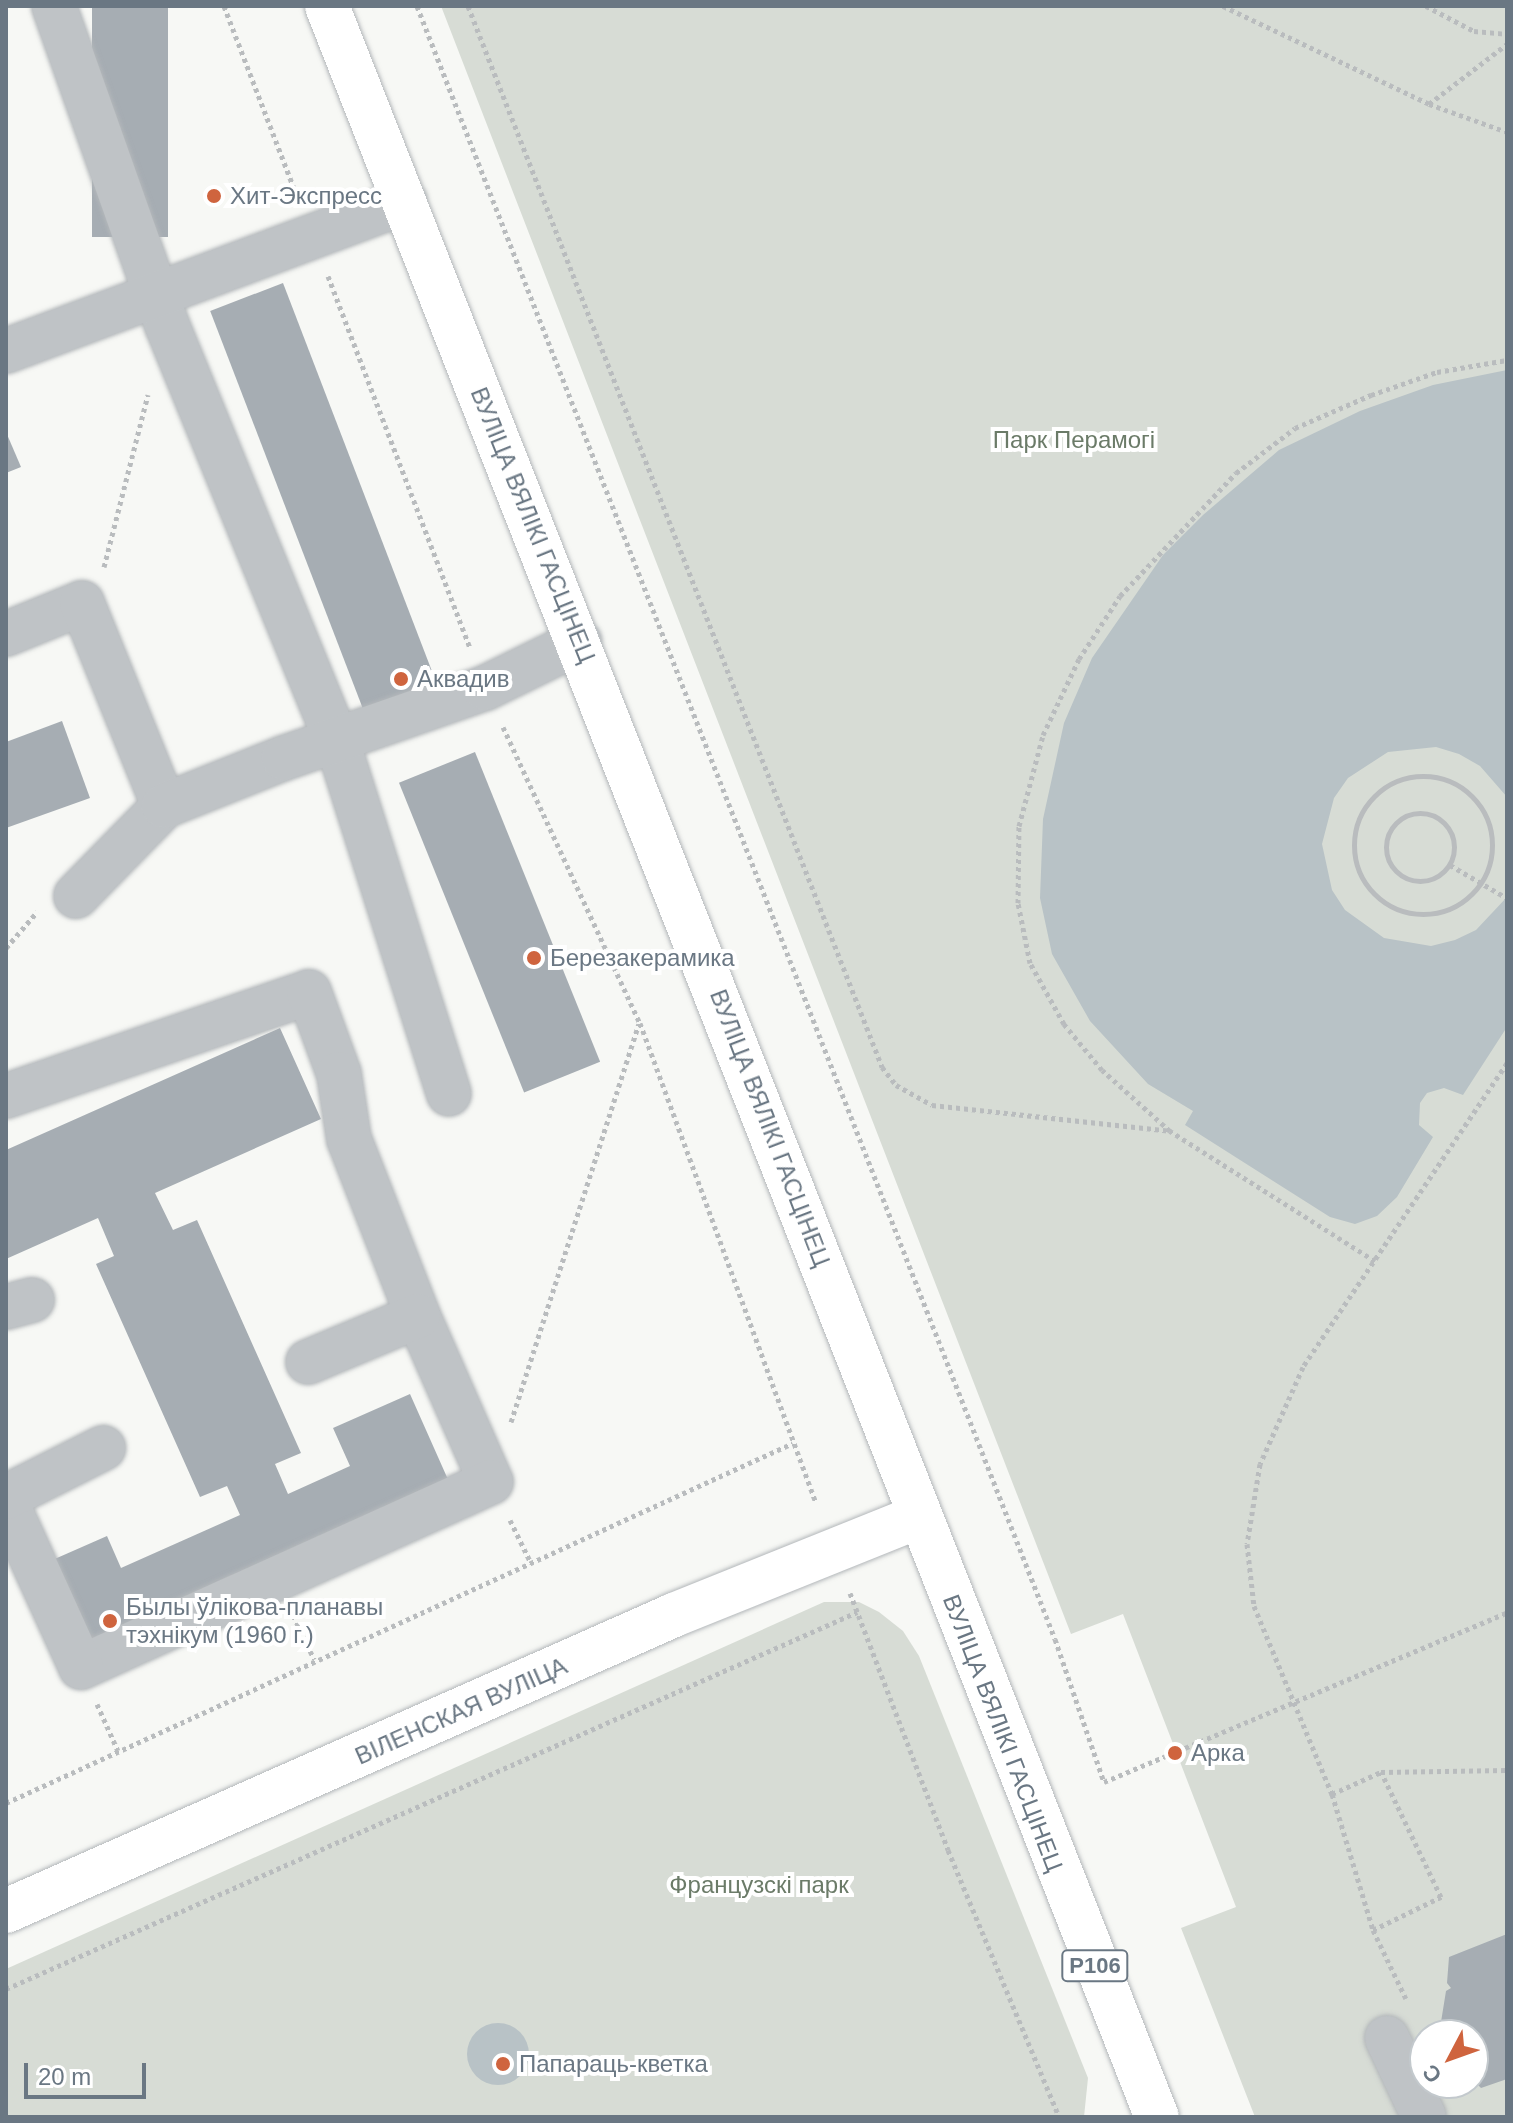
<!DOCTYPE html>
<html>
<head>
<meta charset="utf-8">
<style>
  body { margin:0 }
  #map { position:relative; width:1513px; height:2123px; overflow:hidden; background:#f7f8f5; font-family:Helvetica,sans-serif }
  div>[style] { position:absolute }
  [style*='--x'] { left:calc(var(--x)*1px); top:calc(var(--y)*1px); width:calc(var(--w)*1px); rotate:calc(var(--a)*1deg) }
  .green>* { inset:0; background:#d7dcd5 }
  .water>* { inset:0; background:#b8c2c6 }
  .round { border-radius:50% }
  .building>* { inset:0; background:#a6adb3; transform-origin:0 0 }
  .path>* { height:5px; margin-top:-2.5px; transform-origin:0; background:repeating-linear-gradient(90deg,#b9bcbe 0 4px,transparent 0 8px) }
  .path>.ring { margin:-2.5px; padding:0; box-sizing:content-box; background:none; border:5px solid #b9bcbe; border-radius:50% }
  .roads { filter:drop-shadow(0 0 2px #b3b7ba) drop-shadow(0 0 2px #b3b7ba) }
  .minor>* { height:44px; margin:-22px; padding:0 22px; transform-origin:22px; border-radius:22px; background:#bfc3c6 }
  .major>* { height:44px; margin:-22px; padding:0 22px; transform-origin:22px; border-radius:22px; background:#fff }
  .dots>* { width:22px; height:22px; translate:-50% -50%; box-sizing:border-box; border:4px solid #fff; border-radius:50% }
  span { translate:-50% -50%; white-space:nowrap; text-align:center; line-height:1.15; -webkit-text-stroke:8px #fff; paint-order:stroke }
  .shield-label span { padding:2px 6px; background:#fff; border:2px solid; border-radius:6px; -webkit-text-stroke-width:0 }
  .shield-label { font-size:22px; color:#6a7783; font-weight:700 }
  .poi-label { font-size:24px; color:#6a7783 }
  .left { translate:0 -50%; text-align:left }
  .park-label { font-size:24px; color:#6b7b68 }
  .street-label { font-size:24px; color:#6a7783 }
  .frame { position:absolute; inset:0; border:8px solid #6a7783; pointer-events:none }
  .north { position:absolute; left:1409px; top:2019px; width:80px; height:80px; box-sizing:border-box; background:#fff; border:2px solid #c3c9cd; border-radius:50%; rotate:229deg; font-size:22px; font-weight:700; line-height:32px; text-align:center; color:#6a7783 }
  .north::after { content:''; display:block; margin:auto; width:28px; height:36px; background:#cf643e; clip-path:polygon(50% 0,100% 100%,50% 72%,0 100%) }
  .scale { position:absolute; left:24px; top:2063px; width:122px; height:36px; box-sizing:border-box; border:4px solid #6a7783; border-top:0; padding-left:10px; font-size:24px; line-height:28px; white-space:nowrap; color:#6a7783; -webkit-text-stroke:6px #fff; paint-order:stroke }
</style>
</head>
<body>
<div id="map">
  <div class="green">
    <i style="clip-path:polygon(evenodd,441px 6px,1507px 6px,1507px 2117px,1255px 2117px,1181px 1928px,1236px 1907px,1160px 1710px,1123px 1614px,1071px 1634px,441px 6px,1425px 2035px,1473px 2035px,1473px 2083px,1425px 2083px,1425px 2035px)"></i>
    <i style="clip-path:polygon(824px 1602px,859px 1602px,879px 1612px,903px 1631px,919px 1656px,1088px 2078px,1084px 2117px,6px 2117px,6px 1969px)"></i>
  </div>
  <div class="water">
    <i style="clip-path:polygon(1507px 370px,1507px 797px,1480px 766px,1459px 754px,1436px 747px,1388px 752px,1348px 778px,1334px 798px,1322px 844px,1332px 890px,1345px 910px,1384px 938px,1431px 946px,1455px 940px,1476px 930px,1507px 897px,1507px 1027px,1463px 1095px,1444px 1088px,1427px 1093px,1420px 1103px,1419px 1125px,1433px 1137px,1397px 1197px,1377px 1216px,1355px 1224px,1330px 1217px,1185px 1125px,1193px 1111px,1148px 1084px,1090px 1021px,1052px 954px,1040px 898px,1043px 819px,1064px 723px,1092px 658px,1163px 555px,1203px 515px,1279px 450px,1360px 411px,1433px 385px)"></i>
    <i class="round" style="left:467px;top:2023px;width:62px;height:62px"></i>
  </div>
  <div class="building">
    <i style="left:92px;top:6px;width:76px;height:231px"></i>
    <i style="left:283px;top:283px;width:427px;height:78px;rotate:69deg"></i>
    <i style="clip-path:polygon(6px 432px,21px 467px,6px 473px)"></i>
    <i style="clip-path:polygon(62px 721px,90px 798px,6px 828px,6px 742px)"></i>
    <i style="left:475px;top:752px;width:334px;height:82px;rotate:68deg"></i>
    <i style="clip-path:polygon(280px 1028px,321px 1119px,155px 1193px,173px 1230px,197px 1220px,301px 1453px,275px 1464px,288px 1494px,350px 1466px,333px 1428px,410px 1394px,454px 1493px,82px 1657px,41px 1565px,107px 1536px,121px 1568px,240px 1515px,227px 1486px,200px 1497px,96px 1264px,114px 1256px,98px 1218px,6px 1259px,6px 1150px)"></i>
    <i style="clip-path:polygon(1507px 1934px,1507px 2079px,1481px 2088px,1473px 2080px,1473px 2035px,1457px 2035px,1441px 2022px,1446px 1991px,1451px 1988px,1447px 1983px,1449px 1957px)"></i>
  </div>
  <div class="path">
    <i style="--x:224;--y:6;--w:207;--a:69"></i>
    <i style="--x:417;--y:6;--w:1753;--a:68.66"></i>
    <i style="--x:1055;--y:1639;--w:151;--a:71.1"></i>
    <i style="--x:1104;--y:1782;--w:437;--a:-22.8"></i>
    <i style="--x:468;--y:6;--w:1139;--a:68.68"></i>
    <i style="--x:882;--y:1067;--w:23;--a:52"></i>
    <i style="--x:896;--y:1085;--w:41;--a:29.1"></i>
    <i style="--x:932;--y:1105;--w:239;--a:6.2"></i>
    <i style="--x:1223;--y:6;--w:228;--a:25.4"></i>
    <i style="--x:1429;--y:104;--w:83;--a:19.7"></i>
    <i style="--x:1426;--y:6;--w:54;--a:27.5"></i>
    <i style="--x:1474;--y:31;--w:33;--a:5"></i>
    <i style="--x:1429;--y:104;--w:98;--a:-37.6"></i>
    <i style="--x:328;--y:276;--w:397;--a:69.1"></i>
    <i style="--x:104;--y:567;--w:178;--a:-75.7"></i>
    <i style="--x:503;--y:727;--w:326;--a:65.2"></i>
    <i style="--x:640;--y:1023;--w:511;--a:69.86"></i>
    <i class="ring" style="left:1354px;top:776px;width:133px;height:133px"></i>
    <i class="ring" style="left:1386px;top:813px;width:63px;height:63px"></i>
    <i style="--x:1450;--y:865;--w:66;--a:30.1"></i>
    <i style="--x:6;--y:948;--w:48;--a:-49.3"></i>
    <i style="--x:1507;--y:1063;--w:366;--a:123.9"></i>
    <i style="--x:1303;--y:1367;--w:106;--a:113.9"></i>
    <i style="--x:1260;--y:1464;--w:81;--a:99.2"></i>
    <i style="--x:1247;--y:1544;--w:62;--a:83.6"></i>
    <i style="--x:1254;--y:1606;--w:204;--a:67.5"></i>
    <i style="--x:1332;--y:1794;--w:54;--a:-24.2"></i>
    <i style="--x:1381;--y:1772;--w:126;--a:-0.9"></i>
    <i style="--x:1375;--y:1261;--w:243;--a:-147.6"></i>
    <i style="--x:1170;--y:1131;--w:91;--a:-138.1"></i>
    <i style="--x:1102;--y:1070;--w:60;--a:-129.6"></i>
    <i style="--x:1064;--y:1024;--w:70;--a:-119.1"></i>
    <i style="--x:1030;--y:963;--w:61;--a:-101.3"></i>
    <i style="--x:1018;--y:903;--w:77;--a:-89.3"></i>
    <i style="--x:1019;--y:826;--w:94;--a:-75.2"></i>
    <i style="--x:1043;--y:735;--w:84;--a:-64.7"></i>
    <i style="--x:1079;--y:659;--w:75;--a:-56.9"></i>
    <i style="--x:1120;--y:596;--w:169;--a:-46.7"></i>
    <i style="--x:1236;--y:473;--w:74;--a:-37.3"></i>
    <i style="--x:1295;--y:428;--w:83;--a:-23.5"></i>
    <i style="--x:1371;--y:395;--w:70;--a:-19.2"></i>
    <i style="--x:1437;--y:372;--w:71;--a:-9.7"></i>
    <i style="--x:511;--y:1422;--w:418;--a:-72.2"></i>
    <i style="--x:510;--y:1520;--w:48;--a:64"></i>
    <i style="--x:850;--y:1593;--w:275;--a:69.1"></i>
    <i style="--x:948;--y:1850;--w:289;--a:67.4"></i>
    <i style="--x:293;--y:1615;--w:49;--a:64.5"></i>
    <i style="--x:97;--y:1704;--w:51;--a:65.9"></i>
    <i style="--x:1332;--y:1794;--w:142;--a:73.2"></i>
    <i style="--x:1373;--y:1930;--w:76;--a:64.4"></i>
    <i style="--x:6;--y:1803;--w:865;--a:-24.58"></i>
    <i style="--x:1373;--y:1930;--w:76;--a:-25.9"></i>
    <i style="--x:1441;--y:1897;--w:139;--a:-115.6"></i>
    <i style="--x:6;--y:1989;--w:931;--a:-23.89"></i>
  </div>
  <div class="roads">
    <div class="minor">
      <i style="--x:54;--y:6;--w:338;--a:70.5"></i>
      <i style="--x:167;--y:325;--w:449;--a:67.8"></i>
      <i style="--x:337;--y:741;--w:370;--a:72.4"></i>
      <i style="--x:6;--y:351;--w:426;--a:-20.5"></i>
      <i style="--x:6;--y:634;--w:82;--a:-22.2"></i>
      <i style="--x:82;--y:603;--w:219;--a:68"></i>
      <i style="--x:76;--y:896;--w:126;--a:-45.6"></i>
      <i style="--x:164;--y:806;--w:129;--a:-21.8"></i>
      <i style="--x:284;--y:758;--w:213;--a:-19.2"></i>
      <i style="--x:485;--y:688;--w:105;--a:-26.1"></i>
      <i style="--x:6;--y:1096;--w:320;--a:-18.9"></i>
      <i style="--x:309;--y:992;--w:87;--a:69.9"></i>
      <i style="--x:339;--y:1074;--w:66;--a:81.3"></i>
      <i style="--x:349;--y:1139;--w:190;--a:68.7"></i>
      <i style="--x:418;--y:1316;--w:181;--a:66.3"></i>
      <i style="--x:491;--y:1482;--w:450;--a:155.7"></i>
      <i style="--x:81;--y:1667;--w:181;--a:-114.4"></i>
      <i style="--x:6;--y:1307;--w:27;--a:-15"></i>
      <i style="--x:308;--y:1362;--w:119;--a:-22.7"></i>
      <i style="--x:6;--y:1497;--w:109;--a:-26.8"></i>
      <i style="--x:1387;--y:2038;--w:87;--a:64.9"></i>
    </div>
    <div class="major">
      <i style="--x:327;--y:6;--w:2268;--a:68.54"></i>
      <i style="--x:6;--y:1911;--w:731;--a:-23.9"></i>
      <i style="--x:674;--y:1615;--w:263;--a:-21.9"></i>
    </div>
  </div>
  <div class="dots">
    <i style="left:214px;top:196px;background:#cf643e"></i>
    <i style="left:401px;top:679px;background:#cf643e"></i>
    <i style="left:534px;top:958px;background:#cf643e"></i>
    <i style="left:110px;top:1621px;background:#cf643e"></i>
    <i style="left:1175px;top:1753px;background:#cf643e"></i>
    <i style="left:503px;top:2064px;background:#cf643e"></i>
  </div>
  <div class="shield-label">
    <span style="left:1095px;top:1966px">Р106</span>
  </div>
  <div class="poi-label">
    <span class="left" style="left:230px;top:196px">Хит-Экспресс</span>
    <span class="left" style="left:417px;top:679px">Аквадив</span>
    <span class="left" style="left:550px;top:958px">Березакерамика</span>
    <span class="left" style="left:126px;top:1621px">Былы ўлікова-планавы<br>тэхнікум (1960 г.)</span>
    <span class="left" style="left:1191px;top:1753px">Арка</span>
    <span class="left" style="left:519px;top:2064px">Папараць-кветка</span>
  </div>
  <div class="park-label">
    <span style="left:1074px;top:440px">Парк Перамогі</span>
    <span style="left:759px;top:1885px">Французскі парк</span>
  </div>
  <div class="street-label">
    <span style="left:533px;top:525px;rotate:68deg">ВУЛІЦА ВЯЛІКІ ГАСЦІНЕЦ</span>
    <span style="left:770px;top:1128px;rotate:69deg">ВУЛІЦА ВЯЛІКІ ГАСЦІНЕЦ</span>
    <span style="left:461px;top:1711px;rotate:-24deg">ВІЛЕНСКАЯ ВУЛІЦА</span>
    <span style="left:1003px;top:1733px;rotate:69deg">ВУЛІЦА ВЯЛІКІ ГАСЦІНЕЦ</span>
  </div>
  <div class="frame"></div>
  <div class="north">С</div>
  <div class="scale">20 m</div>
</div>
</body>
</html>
